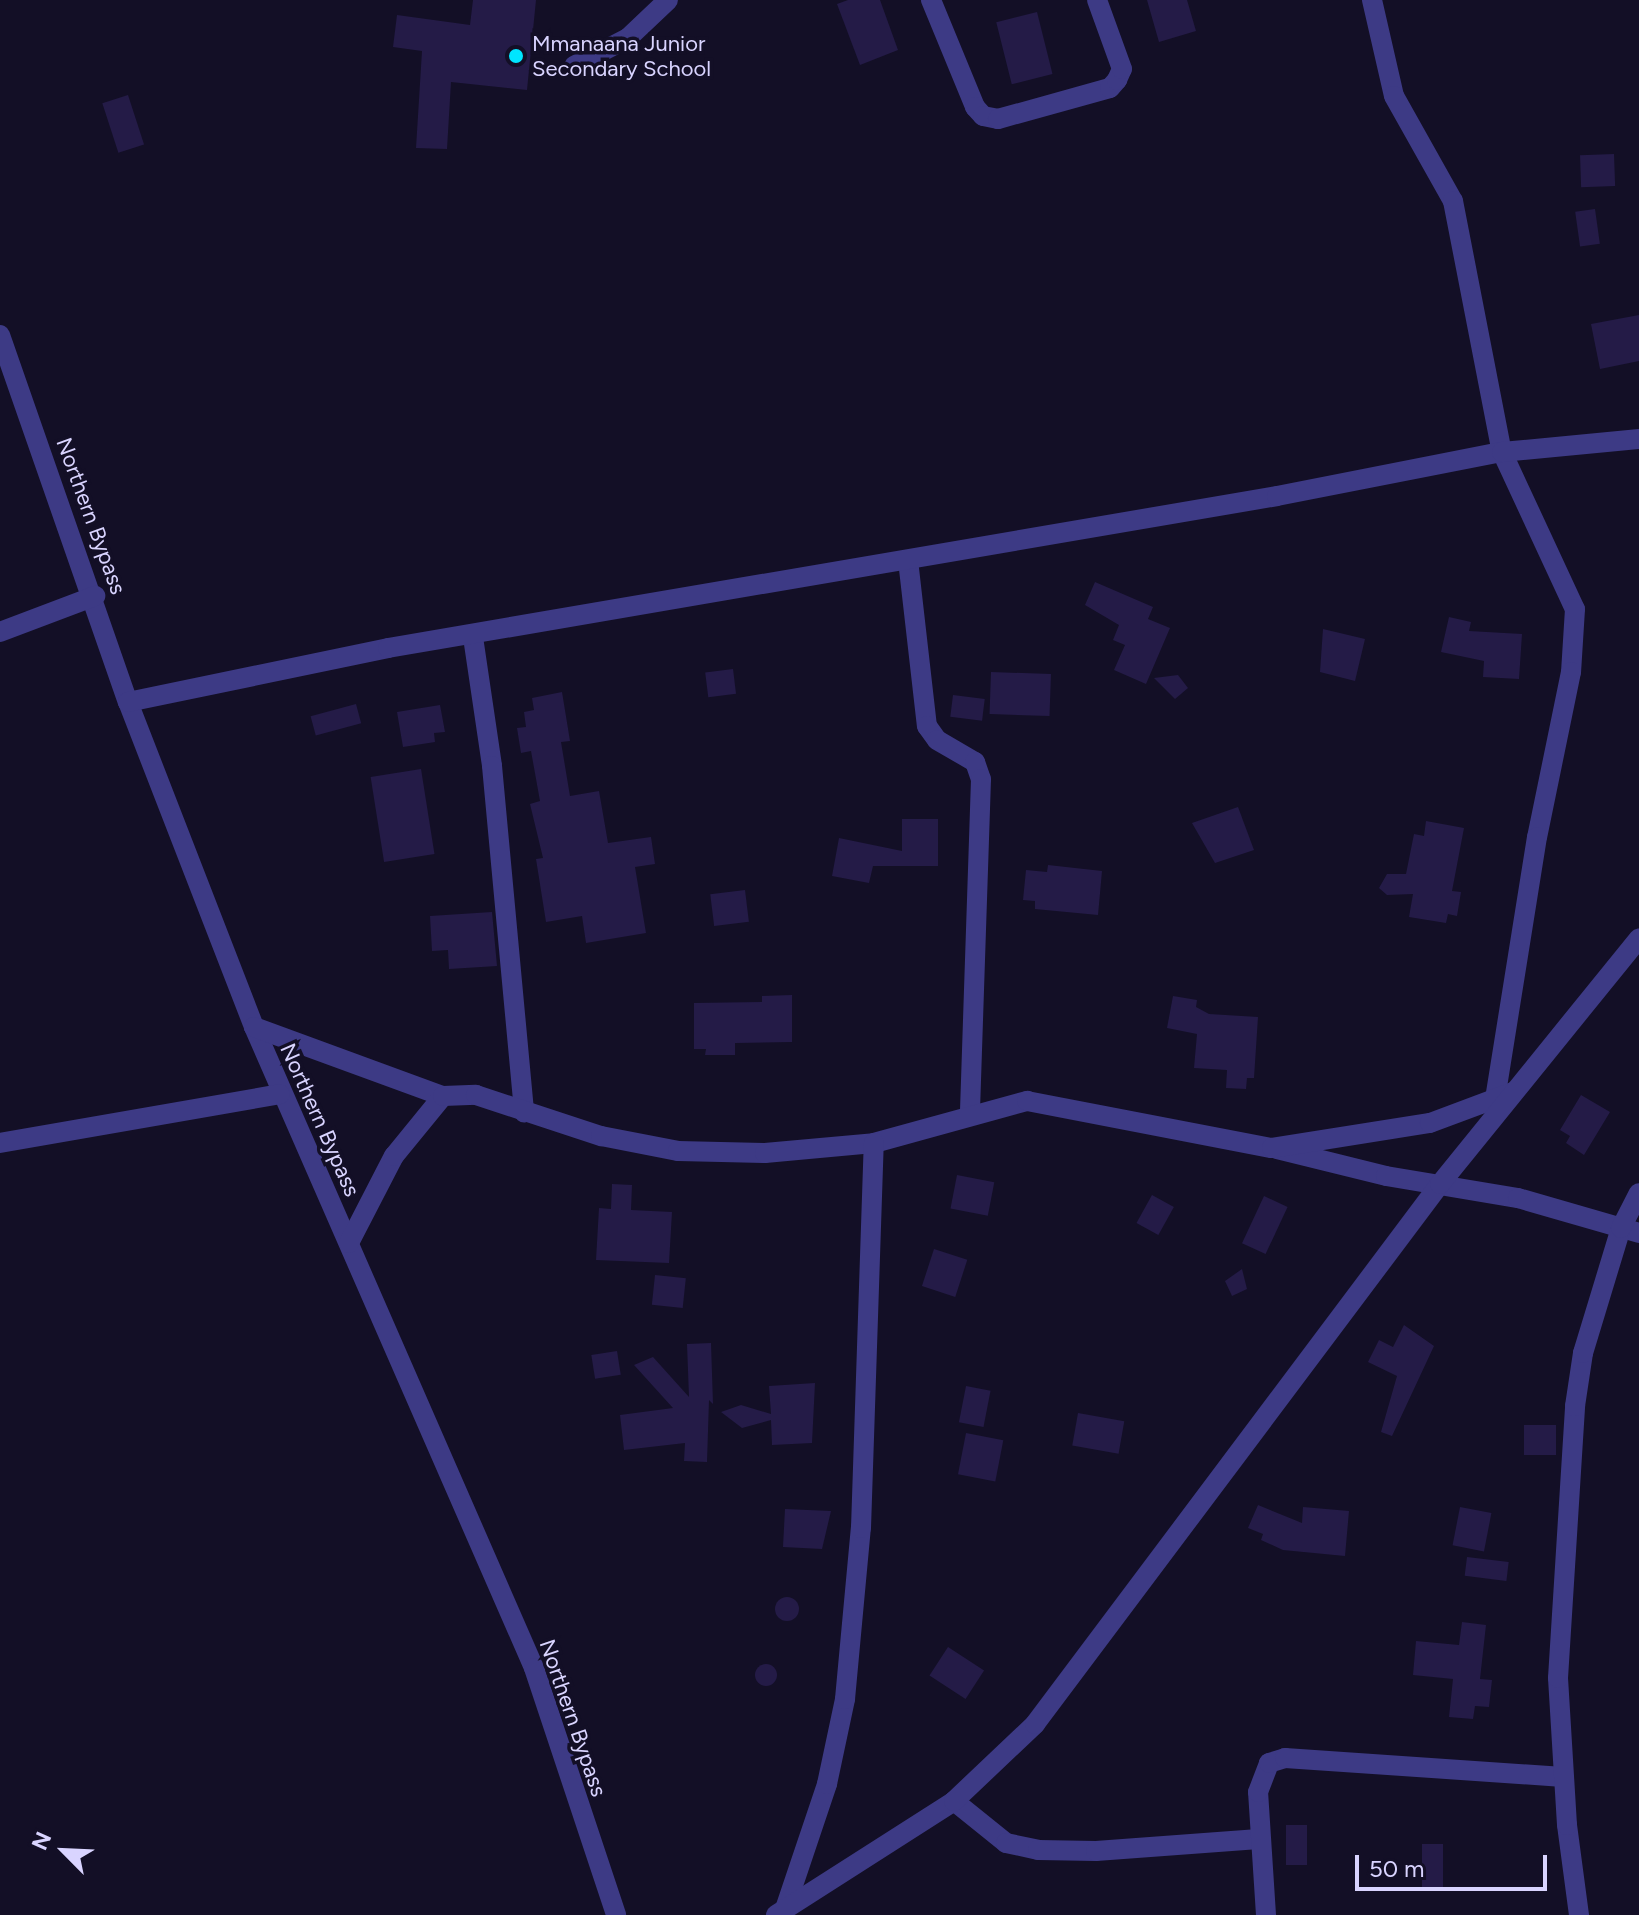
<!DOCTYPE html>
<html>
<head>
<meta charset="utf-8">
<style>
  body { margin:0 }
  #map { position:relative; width:1639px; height:1915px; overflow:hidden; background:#130f26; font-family:Figtree,sans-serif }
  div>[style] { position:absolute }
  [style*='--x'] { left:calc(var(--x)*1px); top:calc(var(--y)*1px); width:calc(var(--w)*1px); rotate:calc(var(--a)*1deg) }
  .building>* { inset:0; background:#241b47; transform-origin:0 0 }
  .round { border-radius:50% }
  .minor>* { height:20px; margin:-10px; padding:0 10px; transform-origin:10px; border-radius:10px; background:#3d3a85 }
  .dots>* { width:22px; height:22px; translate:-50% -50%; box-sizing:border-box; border:4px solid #130f26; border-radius:50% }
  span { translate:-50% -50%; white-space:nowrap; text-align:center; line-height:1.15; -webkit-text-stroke:7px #130f26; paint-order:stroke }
  .poi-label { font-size:22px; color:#d9d4ff }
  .left { translate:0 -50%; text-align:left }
  .street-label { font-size:22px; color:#d9d4ff }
  .north { position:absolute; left:24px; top:1811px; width:80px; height:80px; -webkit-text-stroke:6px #130f26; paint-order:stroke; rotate:294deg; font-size:22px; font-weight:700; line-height:32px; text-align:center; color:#d9d4ff }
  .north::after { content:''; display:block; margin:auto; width:28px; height:36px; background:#d9d4ff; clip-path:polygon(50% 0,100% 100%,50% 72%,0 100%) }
  .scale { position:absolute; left:1355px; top:1855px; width:192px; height:36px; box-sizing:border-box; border:4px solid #d9d4ff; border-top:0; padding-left:10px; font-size:24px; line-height:28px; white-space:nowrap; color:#d9d4ff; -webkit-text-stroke:6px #130f26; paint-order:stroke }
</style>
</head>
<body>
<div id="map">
  <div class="building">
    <i style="clip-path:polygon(473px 0,536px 0,527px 90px,451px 82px,447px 149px,416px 148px,422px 51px,393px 47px,397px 15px,470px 25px)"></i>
    <i style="clip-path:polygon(848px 0,880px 0,898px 50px,860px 65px,837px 4px)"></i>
    <i style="clip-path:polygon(1147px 0,1187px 0,1196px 31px,1159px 42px)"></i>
    <i style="left:1037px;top:12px;width:64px;height:42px;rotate:76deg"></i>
    <i style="left:128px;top:95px;width:52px;height:27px;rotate:72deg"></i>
    <i style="left:1614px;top:154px;width:32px;height:34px;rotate:88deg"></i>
    <i style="left:1595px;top:209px;width:35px;height:20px;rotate:82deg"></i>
    <i style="clip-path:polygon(1639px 315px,1639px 361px,1600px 369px,1591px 324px)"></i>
    <i style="clip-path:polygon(1095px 582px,1153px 607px,1148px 619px,1170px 628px,1146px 684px,1114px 670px,1125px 645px,1113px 640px,1119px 625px,1085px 605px)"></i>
    <i style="clip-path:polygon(1449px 617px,1471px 622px,1469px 631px,1522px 634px,1519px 679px,1483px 677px,1484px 661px,1441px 652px)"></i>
    <i style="clip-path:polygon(1323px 629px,1365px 639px,1355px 681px,1320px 672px)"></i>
    <i style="left:733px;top:669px;width:25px;height:28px;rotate:83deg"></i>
    <i style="left:991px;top:672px;width:60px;height:42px;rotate:2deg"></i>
    <i style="clip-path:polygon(1178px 675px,1188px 688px,1175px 699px,1154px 678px)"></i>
    <i style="clip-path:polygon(562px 692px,570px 741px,561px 742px,570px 796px,599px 791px,608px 843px,651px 837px,655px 864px,635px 867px,646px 933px,586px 943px,582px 916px,546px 922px,536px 859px,543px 858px,530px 804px,540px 801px,531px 751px,521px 753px,517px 728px,526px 727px,524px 712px,534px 710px,532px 698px)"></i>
    <i style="left:953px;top:695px;width:32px;height:22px;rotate:7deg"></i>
    <i style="left:356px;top:704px;width:20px;height:47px;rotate:75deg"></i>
    <i style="clip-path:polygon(440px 705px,445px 732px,434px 733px,435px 742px,403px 747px,397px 712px)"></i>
    <i style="left:421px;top:769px;width:86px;height:51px;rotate:81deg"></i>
    <i style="clip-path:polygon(1238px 807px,1254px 850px,1215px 863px,1192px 823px)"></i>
    <i style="clip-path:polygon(902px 819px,938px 819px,938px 866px,873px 866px,869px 883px,832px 876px,839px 838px,902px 851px)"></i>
    <i style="clip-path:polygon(1426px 821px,1464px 828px,1452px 891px,1461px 892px,1457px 916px,1448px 914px,1446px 923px,1409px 917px,1413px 894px,1387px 895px,1379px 888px,1387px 874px,1406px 874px,1414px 834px,1424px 836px)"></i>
    <i style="clip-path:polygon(1048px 865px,1102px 871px,1098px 915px,1035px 909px,1035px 901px,1023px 900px,1026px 870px,1047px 872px)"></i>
    <i style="left:745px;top:890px;width:32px;height:35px;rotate:83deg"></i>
    <i style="clip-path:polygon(492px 912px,497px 966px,449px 969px,448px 950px,432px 951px,430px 916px)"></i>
    <i style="clip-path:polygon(792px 995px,792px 1042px,735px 1043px,735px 1055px,705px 1055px,706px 1049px,694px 1049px,694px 1003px,762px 1002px,762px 996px)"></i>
    <i style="clip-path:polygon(1173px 996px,1197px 1000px,1196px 1007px,1209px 1014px,1258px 1017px,1254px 1078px,1247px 1078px,1246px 1089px,1226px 1088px,1227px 1070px,1194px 1068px,1197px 1034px,1167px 1028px)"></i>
    <i style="clip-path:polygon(1581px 1095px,1610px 1112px,1584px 1155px,1566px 1143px,1570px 1136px,1560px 1130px)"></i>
    <i style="left:957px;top:1175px;width:38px;height:34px;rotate:11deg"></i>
    <i style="clip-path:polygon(612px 1184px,632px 1185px,631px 1210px,672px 1212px,669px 1263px,596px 1260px,599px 1208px,611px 1209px)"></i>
    <i style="left:1152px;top:1195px;width:25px;height:32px;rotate:29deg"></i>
    <i style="left:1264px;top:1196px;width:26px;height:52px;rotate:25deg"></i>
    <i style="left:934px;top:1249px;width:35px;height:39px;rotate:18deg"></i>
    <i style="clip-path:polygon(1242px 1269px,1247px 1289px,1232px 1296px,1225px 1281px)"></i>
    <i style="left:655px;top:1275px;width:31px;height:30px;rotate:6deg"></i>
    <i style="clip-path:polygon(1404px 1325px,1434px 1346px,1392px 1436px,1381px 1432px,1397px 1376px,1368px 1362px,1379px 1340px,1393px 1347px)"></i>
    <i style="clip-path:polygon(711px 1343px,713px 1404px,709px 1400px,707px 1462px,684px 1461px,685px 1443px,624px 1450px,620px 1415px,673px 1408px,634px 1365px,653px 1357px,689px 1397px,687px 1344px)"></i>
    <i style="left:617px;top:1351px;width:24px;height:26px;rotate:81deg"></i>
    <i style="clip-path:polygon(815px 1383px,812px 1443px,772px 1445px,771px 1420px,742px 1428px,721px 1412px,741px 1405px,771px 1414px,769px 1386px)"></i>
    <i style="left:966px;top:1386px;width:25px;height:37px;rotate:11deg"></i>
    <i style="left:1078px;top:1413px;width:47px;height:33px;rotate:10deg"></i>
    <i style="left:1556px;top:1425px;width:30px;height:32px;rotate:90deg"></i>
    <i style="left:966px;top:1433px;width:38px;height:42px;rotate:11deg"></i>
    <i style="clip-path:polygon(1258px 1505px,1302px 1523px,1303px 1507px,1349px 1511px,1345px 1556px,1283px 1550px,1261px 1540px,1263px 1534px,1248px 1528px)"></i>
    <i style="left:1460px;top:1507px;width:32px;height:39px;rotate:11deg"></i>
    <i style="clip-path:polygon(785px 1509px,831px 1511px,822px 1549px,783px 1547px)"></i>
    <i style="left:1467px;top:1557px;width:42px;height:19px;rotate:7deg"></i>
    <i class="round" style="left:775px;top:1597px;width:24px;height:24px"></i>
    <i style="clip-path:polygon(1462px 1622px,1486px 1625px,1480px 1679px,1492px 1680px,1489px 1707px,1475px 1706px,1473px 1719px,1449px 1717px,1453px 1679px,1413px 1675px,1416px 1641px,1459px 1645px)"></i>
    <i style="left:948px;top:1647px;width:43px;height:34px;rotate:33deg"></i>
    <i class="round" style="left:755px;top:1664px;width:22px;height:22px"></i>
    <i style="left:1286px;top:1825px;width:21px;height:40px"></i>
    <i style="left:1422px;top:1844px;width:21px;height:44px"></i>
  </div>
  <div class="minor">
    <i style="--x:931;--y:0;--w:116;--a:67.6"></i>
    <i style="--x:975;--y:107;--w:12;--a:48"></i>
    <i style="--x:983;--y:116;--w:15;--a:11"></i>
    <i style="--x:998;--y:119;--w:116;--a:-15.5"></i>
    <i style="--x:1110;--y:88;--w:11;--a:-49"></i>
    <i style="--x:1117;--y:80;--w:12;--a:-66"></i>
    <i style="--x:1122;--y:69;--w:73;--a:-109.9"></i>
    <i style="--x:1372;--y:0;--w:98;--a:77.1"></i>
    <i style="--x:1394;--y:96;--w:120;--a:60.7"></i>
    <i style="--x:1453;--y:201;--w:256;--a:79"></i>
    <i style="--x:1502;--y:452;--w:173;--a:65.1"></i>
    <i style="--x:1575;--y:609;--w:63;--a:93.6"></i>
    <i style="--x:1571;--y:672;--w:168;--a:101.6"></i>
    <i style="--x:1537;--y:837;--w:266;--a:99.1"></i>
    <i style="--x:574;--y:66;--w:61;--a:-27.4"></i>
    <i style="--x:628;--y:38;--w:55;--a:-43.5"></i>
    <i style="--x:0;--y:335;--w:389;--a:70.8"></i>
    <i style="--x:128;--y:702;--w:349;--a:68.8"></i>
    <i style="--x:254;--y:1027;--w:699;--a:66.4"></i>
    <i style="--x:534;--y:1668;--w:260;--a:71.6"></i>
    <i style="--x:908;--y:560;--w:167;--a:83.5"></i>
    <i style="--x:927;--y:726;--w:17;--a:54"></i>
    <i style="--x:937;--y:740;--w:44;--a:30.1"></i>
    <i style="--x:975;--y:762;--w:18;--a:71"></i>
    <i style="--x:981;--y:779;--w:335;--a:91.9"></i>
    <i style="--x:0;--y:632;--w:102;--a:-20.8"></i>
    <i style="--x:473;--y:637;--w:130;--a:81.6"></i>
    <i style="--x:492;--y:766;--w:348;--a:84.7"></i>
    <i style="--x:128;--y:702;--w:266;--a:-11.7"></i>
    <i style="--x:388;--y:648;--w:902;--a:-9.7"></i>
    <i style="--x:1277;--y:496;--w:229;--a:-11.1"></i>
    <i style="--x:1502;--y:452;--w:138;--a:-5.4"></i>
    <i style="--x:254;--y:1027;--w:201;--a:20.1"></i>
    <i style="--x:0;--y:1143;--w:284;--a:-9.9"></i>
    <i style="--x:1277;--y:1149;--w:112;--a:13.9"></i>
    <i style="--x:1386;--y:1176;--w:134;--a:9.5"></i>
    <i style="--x:1518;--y:1198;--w:126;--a:16.1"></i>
    <i style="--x:349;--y:1243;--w:98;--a:-62.7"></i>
    <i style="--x:394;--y:1156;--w:77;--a:-50.8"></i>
    <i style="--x:443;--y:1096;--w:33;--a:-2"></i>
    <i style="--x:476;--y:1095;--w:132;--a:18.2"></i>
    <i style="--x:601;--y:1136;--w:78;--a:11"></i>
    <i style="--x:678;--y:1151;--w:87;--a:1.3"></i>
    <i style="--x:765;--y:1153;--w:109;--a:-5.2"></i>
    <i style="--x:874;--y:1143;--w:159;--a:-15.4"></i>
    <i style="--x:1027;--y:1101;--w:249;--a:10.9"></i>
    <i style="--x:1272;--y:1148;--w:160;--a:-9"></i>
    <i style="--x:1430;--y:1123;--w:89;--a:-20.5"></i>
    <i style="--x:954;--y:1801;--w:67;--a:38.9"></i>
    <i style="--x:1006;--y:1843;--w:33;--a:12"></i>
    <i style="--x:1038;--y:1850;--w:58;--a:1"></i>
    <i style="--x:1096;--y:1851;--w:163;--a:-4.2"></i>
    <i style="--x:785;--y:1909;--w:132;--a:-71.4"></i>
    <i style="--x:827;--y:1784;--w:87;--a:-78"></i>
    <i style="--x:845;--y:1699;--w:172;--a:-84.7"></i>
    <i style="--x:861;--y:1528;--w:385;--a:-88.1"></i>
    <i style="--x:776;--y:1915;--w:211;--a:-32.6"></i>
    <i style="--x:954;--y:1801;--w:112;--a:-43.5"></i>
    <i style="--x:1035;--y:1724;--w:675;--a:-53.13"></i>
    <i style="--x:1440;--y:1184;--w:316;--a:-51"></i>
    <i style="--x:1266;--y:1915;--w:123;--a:-93.7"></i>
    <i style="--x:1258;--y:1792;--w:31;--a:-69"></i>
    <i style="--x:1269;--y:1763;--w:17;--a:-17"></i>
    <i style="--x:1285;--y:1758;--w:279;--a:3.9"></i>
    <i style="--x:1579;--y:1915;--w:91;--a:-97.6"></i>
    <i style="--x:1567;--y:1825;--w:147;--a:-93.5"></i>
    <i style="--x:1558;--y:1678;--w:273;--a:-86.4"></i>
    <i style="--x:1575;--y:1406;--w:54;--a:-81.4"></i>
    <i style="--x:1583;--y:1353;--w:131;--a:-73.1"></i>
    <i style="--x:1621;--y:1228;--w:39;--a:-63"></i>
  </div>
  <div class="dots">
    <i style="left:516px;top:56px;background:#00e5ff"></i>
  </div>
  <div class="poi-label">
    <span class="left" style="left:532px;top:56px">Mmanaana Junior<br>Secondary School</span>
  </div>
  <div class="street-label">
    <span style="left:91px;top:516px;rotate:70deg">Northern Bypass</span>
    <span style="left:320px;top:1120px;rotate:66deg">Northern Bypass</span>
    <span style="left:573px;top:1718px;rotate:71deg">Northern Bypass</span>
  </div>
  <div class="north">N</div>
  <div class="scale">50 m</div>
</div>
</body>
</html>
